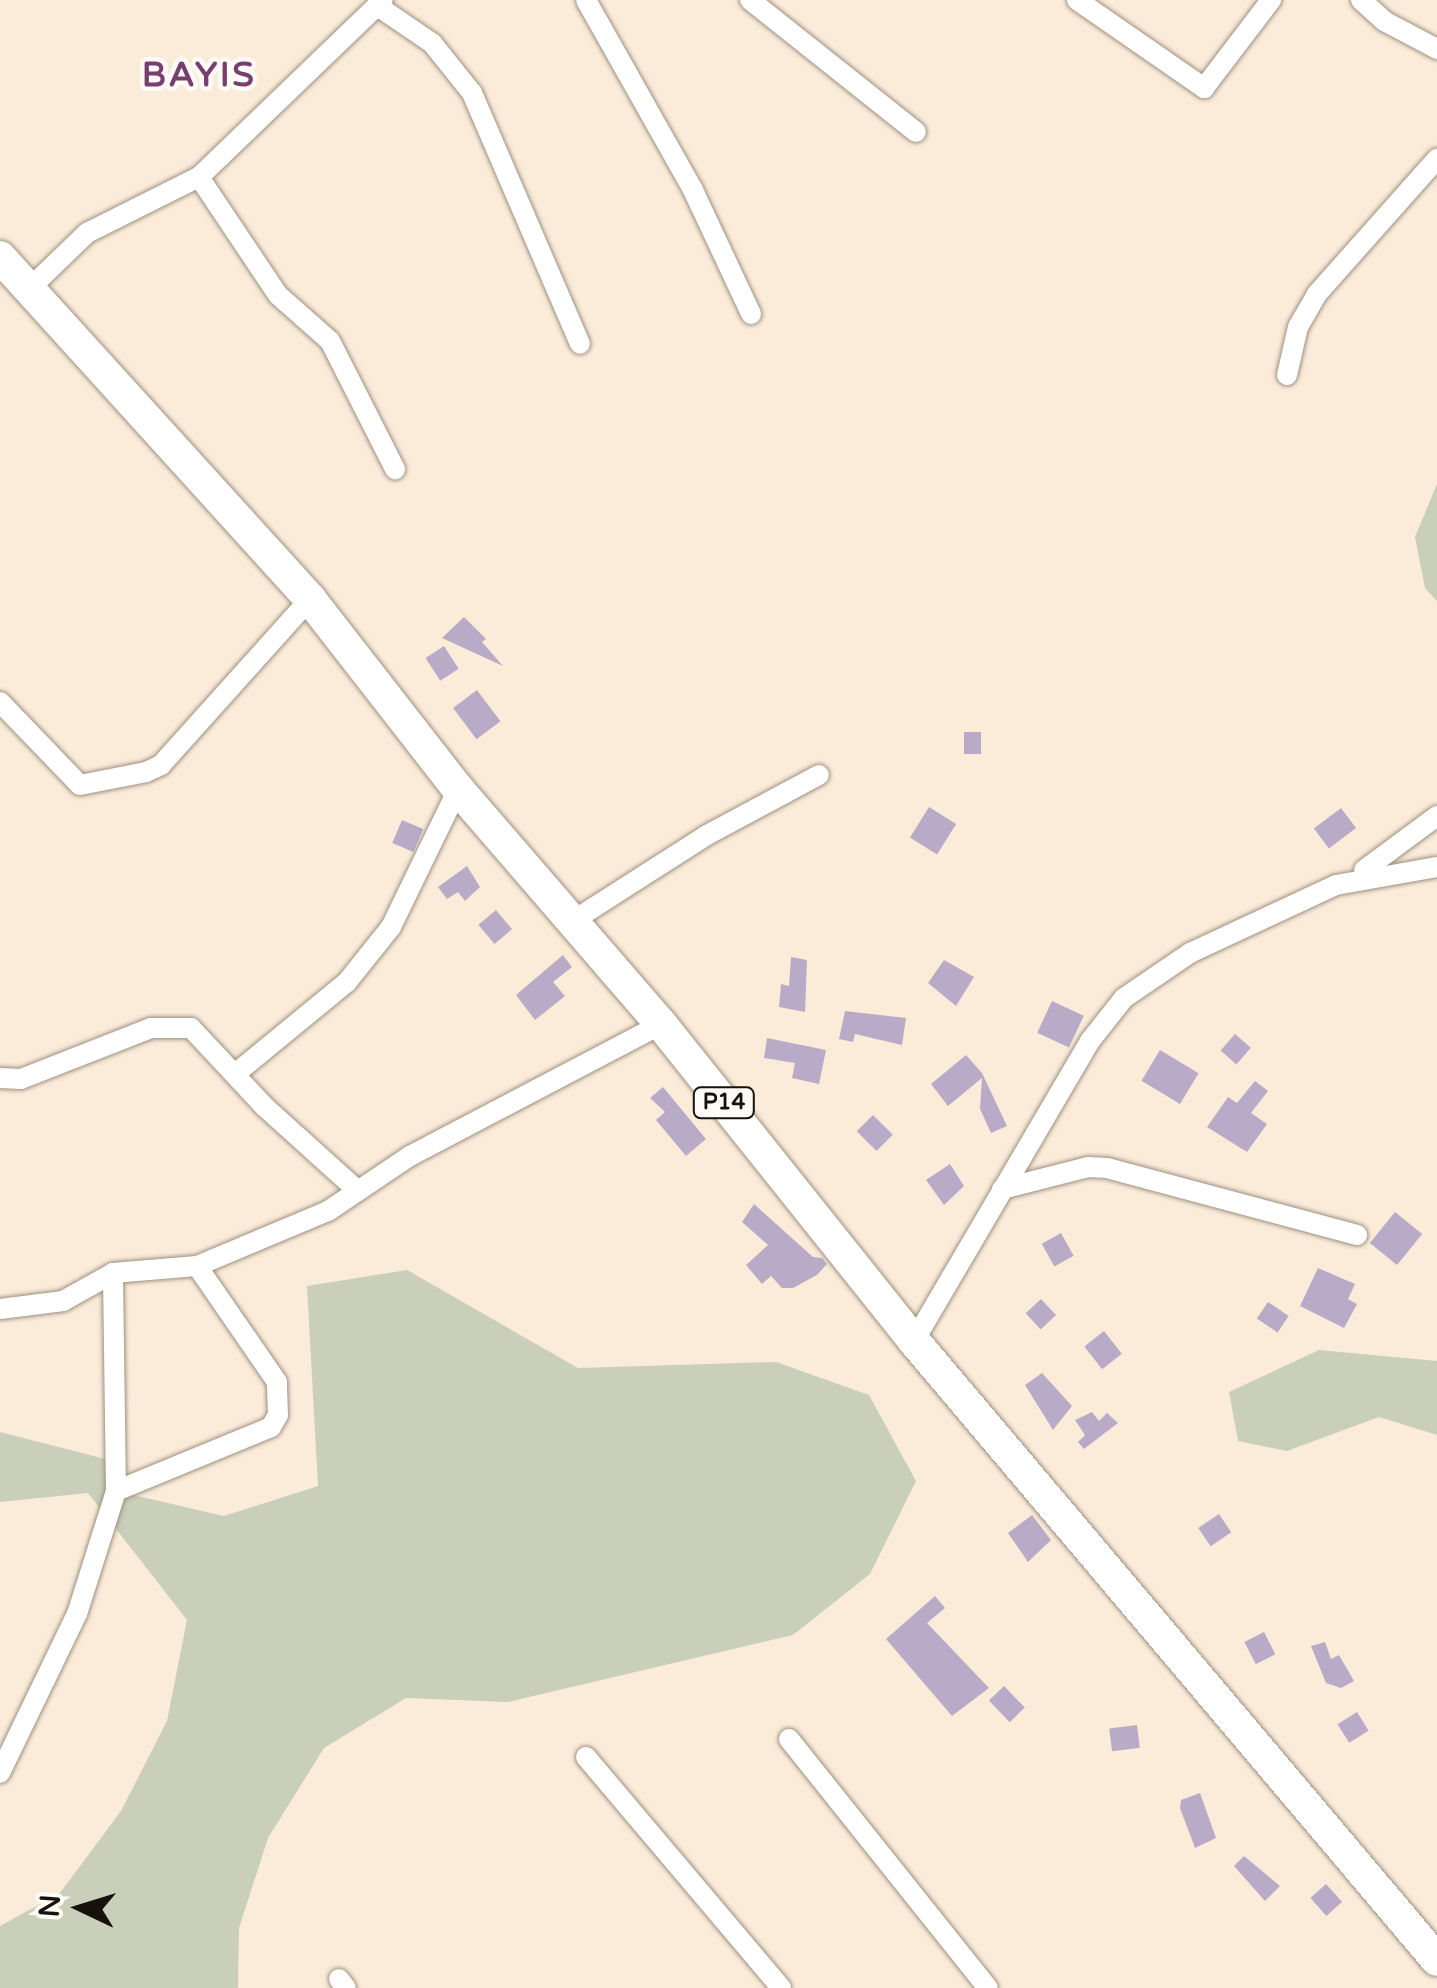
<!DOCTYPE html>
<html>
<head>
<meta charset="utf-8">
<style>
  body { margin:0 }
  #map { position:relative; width:1437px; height:1988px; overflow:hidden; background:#fbecda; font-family:"Varela Round",sans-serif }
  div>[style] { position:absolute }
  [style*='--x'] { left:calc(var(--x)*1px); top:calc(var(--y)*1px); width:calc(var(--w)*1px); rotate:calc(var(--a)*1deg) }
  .green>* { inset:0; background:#c9cfb9 }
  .building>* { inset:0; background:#b9abc7; transform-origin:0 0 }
  .roads { filter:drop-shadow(0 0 2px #9e9180) drop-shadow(0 0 2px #9e9180) }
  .minor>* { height:20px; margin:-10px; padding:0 10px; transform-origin:10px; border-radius:10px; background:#fff }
  .primary>* { height:32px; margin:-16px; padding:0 16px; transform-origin:16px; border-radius:16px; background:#fff }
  span { translate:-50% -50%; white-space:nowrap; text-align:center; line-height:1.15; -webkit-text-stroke:9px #fefbf7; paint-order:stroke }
  .shield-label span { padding:2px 8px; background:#fefbf7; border:2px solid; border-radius:8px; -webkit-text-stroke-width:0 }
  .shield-label { font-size:22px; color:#16110b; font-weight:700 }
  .district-label { font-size:35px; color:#763f6f; font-weight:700; letter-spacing:2.5px }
  .north { position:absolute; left:30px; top:1858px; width:100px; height:100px; -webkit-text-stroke:8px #fefbf7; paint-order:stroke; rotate:274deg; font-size:28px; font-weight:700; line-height:40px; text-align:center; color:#16110b }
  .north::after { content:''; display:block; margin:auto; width:35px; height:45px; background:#16110b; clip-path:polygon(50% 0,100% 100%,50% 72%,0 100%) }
</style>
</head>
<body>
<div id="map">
  <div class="green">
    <i style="clip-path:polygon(1437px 484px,1437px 601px,1425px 588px,1415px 537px)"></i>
    <i style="clip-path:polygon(407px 1270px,578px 1368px,776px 1362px,869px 1395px,916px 1481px,870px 1574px,793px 1635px,508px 1702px,406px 1698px,324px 1748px,268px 1838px,239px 1928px,238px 1988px,0 1988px,0 1926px,60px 1893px,121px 1811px,167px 1721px,187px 1620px,88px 1493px,0 1502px,0 1432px,117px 1462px,116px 1491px,224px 1516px,318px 1486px,307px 1286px)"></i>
    <i style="clip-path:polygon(1319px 1350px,1437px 1361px,1437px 1435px,1379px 1417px,1287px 1451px,1238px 1441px,1229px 1392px)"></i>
  </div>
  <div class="building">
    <i style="clip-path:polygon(464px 617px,486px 639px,482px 642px,503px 666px,442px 638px)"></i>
    <i style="left:444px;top:646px;width:27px;height:22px;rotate:57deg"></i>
    <i style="left:477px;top:690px;width:39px;height:30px;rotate:53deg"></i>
    <i style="left:981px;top:732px;width:22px;height:17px;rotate:90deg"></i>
    <i style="left:929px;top:807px;width:32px;height:36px;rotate:32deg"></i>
    <i style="left:1341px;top:808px;width:25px;height:34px;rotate:53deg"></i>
    <i style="left:402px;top:820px;width:23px;height:25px;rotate:23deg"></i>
    <i style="clip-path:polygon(467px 866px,480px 887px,465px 901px,458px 892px,447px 899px,438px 887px)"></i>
    <i style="left:496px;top:910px;width:25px;height:23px;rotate:50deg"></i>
    <i style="clip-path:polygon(563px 955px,572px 967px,553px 982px,565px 996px,535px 1020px,516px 995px)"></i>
    <i style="clip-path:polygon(791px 957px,807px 960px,805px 1012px,779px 1007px,781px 984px,789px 986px)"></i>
    <i style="clip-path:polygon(944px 960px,974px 977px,956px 1006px,928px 983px)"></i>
    <i style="left:1052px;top:1001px;width:35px;height:35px;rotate:25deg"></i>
    <i style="clip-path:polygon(845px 1011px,906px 1018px,902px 1045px,855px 1034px,853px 1042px,839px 1039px)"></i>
    <i style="left:1235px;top:1034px;width:21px;height:22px;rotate:41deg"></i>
    <i style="clip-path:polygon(767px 1038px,826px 1050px,819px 1084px,792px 1078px,795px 1063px,764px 1058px)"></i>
    <i style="left:1160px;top:1050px;width:45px;height:36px;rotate:31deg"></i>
    <i style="clip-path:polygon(966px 1055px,982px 1073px,1007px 1126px,991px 1133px,980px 1109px,982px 1078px,948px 1106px,931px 1084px)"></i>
    <i style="clip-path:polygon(1255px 1081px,1268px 1091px,1251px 1113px,1267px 1124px,1247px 1152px,1207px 1127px,1228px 1097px,1237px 1103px)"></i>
    <i style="clip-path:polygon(663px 1087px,706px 1139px,686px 1156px,656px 1120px,665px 1112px,650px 1098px)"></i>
    <i style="left:873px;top:1115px;width:28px;height:23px;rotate:45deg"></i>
    <i style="clip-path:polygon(950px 1164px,964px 1186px,944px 1205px,926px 1180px)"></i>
    <i style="clip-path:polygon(754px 1204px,813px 1257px,822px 1258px,827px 1264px,817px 1275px,793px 1288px,782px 1288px,771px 1276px,762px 1284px,746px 1265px,768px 1245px,742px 1222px)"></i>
    <i style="left:1395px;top:1212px;width:35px;height:40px;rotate:39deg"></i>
    <i style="left:1061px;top:1233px;width:26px;height:22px;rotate:61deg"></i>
    <i style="clip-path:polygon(1318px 1268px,1355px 1284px,1348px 1299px,1357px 1304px,1344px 1328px,1300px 1306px)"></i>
    <i style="left:1041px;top:1299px;width:22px;height:21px;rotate:47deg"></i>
    <i style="left:1268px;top:1302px;width:25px;height:20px;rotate:34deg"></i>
    <i style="left:1104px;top:1331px;width:29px;height:25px;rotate:52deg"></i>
    <i style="clip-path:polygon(1042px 1373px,1072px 1406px,1053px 1430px,1025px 1385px)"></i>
    <i style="clip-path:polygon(1092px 1412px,1099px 1421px,1107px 1413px,1118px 1423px,1084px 1449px,1078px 1442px,1085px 1435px,1075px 1420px)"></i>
    <i style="left:1219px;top:1514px;width:22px;height:25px;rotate:56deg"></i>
    <i style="clip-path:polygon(1032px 1515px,1051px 1540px,1028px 1562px,1008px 1533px)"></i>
    <i style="clip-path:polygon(935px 1596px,945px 1608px,927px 1623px,989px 1688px,952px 1716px,886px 1639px)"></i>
    <i style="left:1264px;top:1632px;width:25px;height:22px;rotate:63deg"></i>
    <i style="clip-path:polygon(1325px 1642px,1331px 1659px,1339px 1655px,1354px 1681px,1341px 1688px,1326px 1683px,1311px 1646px)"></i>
    <i style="left:1004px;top:1686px;width:30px;height:21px;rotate:46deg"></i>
    <i style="left:1357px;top:1712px;width:22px;height:23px;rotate:58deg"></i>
    <i style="left:1137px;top:1725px;width:23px;height:28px;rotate:83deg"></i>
    <i style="clip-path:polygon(1200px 1793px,1216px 1838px,1195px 1848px,1180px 1808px,1181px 1800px)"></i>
    <i style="clip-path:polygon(1244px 1856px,1280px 1886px,1265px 1901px,1234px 1866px)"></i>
    <i style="left:1326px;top:1884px;width:24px;height:21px;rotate:48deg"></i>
  </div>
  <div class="roads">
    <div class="minor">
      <i style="--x:586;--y:0;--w:218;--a:60.6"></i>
      <i style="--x:693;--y:190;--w:137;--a:64.9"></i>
      <i style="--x:750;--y:0;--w:212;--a:38.5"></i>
      <i style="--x:1077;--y:0;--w:155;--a:34.7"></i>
      <i style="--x:1204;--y:88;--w:111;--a:-52.7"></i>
      <i style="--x:1361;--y:0;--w:31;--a:42"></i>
      <i style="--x:1384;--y:21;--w:60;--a:27.8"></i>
      <i style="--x:379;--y:7;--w:64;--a:34.2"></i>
      <i style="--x:432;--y:43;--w:64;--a:51.3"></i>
      <i style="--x:472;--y:93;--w:273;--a:66.7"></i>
      <i style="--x:199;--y:177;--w:142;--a:56.2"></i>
      <i style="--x:278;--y:295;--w:69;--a:41.5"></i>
      <i style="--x:330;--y:341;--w:144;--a:63.1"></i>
      <i style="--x:28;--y:290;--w:82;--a:-44"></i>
      <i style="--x:87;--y:233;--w:125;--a:-26.6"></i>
      <i style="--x:199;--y:177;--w:255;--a:-43.9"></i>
      <i style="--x:1287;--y:375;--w:49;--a:-77.1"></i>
      <i style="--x:1298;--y:327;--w:38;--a:-60"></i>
      <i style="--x:1317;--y:294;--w:181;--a:-48.4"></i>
      <i style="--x:0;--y:702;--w:115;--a:46.1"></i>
      <i style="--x:80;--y:785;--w:67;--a:-11.1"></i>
      <i style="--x:146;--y:772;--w:17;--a:-25"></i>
      <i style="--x:161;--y:765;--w:223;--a:-48.1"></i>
      <i style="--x:1364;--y:870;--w:91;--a:-36.5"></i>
      <i style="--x:571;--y:922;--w:161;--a:-32.6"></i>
      <i style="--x:707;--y:835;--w:127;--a:-28.2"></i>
      <i style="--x:235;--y:1074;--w:145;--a:-39.4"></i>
      <i style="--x:347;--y:982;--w:70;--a:-51.3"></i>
      <i style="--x:391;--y:927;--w:153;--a:-64.1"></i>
      <i style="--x:0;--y:1078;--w:21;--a:3"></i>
      <i style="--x:21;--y:1079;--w:140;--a:-21.4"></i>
      <i style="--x:151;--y:1028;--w:40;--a:0"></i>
      <i style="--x:191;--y:1028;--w:108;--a:46.9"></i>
      <i style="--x:265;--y:1107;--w:125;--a:42.1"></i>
      <i style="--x:1002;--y:1189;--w:89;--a:-14.3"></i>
      <i style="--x:1088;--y:1167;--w:19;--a:3"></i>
      <i style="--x:1107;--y:1168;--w:259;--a:15"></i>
      <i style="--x:0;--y:1309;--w:64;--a:-7.2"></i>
      <i style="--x:63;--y:1301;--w:57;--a:-29.2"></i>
      <i style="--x:113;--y:1273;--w:84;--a:-4.8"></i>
      <i style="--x:197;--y:1266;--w:142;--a:-22.8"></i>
      <i style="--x:328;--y:1211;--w:99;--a:-33.9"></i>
      <i style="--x:410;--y:1156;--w:284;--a:-27.7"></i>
      <i style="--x:914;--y:1341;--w:348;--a:-59.6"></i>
      <i style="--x:1090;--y:1041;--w:55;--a:-51.7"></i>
      <i style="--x:1124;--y:998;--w:80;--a:-34.3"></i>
      <i style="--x:1190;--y:953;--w:161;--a:-25"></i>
      <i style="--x:1336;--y:885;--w:103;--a:-10.1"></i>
      <i style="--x:116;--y:1491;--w:168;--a:-22.4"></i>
      <i style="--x:271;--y:1427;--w:14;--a:-60"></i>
      <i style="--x:278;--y:1415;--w:33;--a:-92"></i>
      <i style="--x:277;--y:1382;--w:141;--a:-124.6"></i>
      <i style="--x:789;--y:1739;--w:319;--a:51.4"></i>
      <i style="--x:586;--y:1757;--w:302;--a:49.8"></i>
      <i style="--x:0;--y:1773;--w:177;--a:-64.2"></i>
      <i style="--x:77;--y:1614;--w:129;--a:-72.4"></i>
      <i style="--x:116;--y:1491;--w:218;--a:-90.8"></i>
      <i style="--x:339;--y:1979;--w:11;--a:52"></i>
    </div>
    <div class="primary">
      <i style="--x:0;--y:257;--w:462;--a:47.8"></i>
      <i style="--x:310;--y:599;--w:241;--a:52.1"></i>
      <i style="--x:458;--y:789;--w:311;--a:49.2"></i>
      <i style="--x:661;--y:1024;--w:406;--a:51.4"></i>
      <i style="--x:914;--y:1341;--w:810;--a:49.81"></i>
    </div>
  </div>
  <div class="shield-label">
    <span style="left:724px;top:1103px">P14</span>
  </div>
  <div class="district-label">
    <span style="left:199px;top:75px">BAYIS</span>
  </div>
  <div class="north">N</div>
</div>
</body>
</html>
